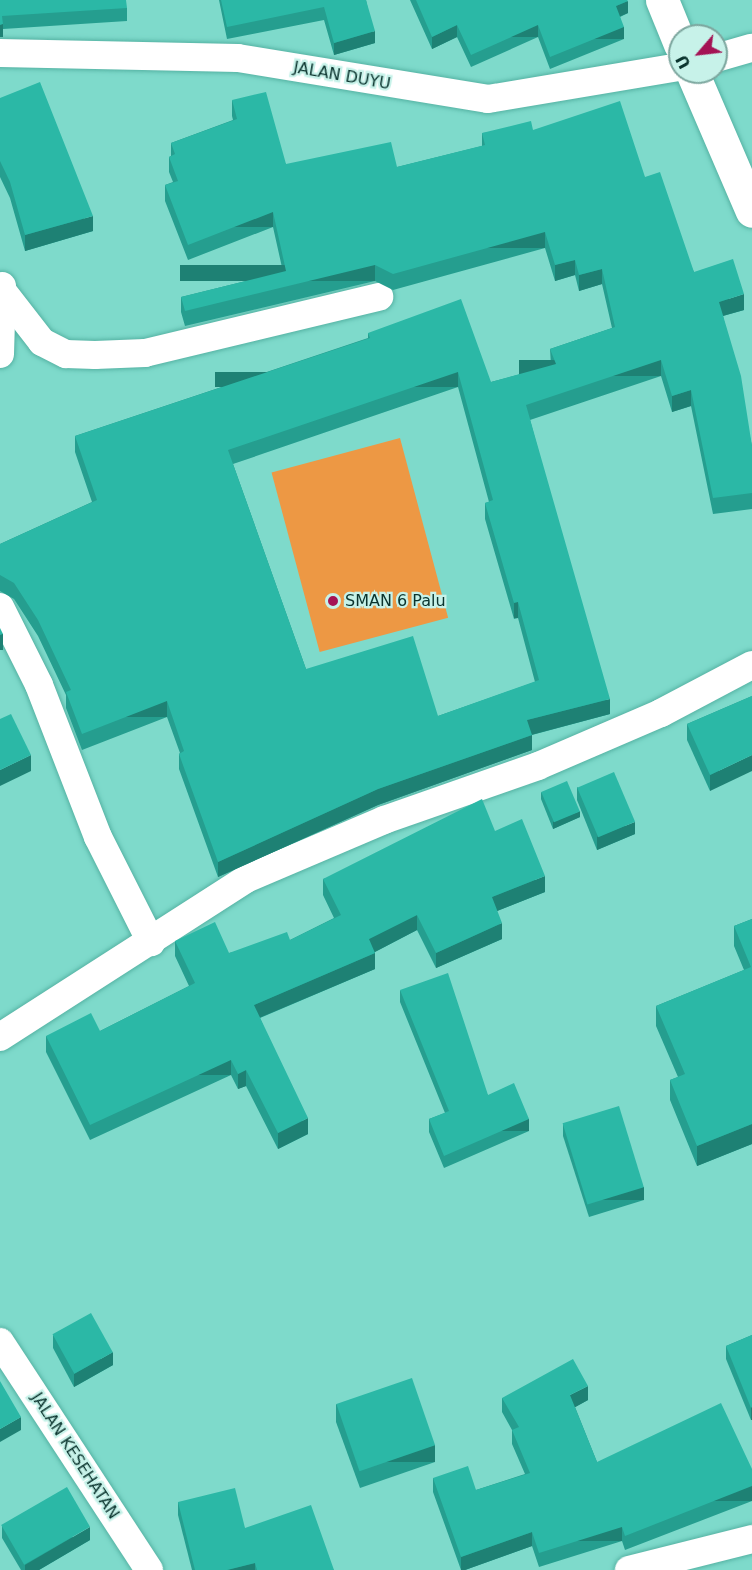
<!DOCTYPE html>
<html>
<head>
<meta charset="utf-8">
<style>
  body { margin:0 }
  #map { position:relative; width:752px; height:1570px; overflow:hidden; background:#7edacb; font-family:"DejaVu Sans",sans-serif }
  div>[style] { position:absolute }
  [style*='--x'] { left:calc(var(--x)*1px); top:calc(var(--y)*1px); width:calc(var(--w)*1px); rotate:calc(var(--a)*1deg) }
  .green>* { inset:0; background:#ed9844; transform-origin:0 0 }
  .roads { filter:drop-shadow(0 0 2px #55b2a3) drop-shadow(0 0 2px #55b2a3) }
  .street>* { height:28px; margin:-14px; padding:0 14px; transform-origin:14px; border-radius:14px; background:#fff }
  .secondary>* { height:33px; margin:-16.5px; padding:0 16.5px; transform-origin:16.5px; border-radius:16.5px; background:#fff }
  .wall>* { inset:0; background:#259e8f }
  .shaded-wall>* { inset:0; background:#1e8174; transform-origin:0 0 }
  .building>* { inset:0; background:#2bb8a6; transform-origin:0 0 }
  .dots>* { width:16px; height:16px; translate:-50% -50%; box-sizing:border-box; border:3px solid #c7f2e9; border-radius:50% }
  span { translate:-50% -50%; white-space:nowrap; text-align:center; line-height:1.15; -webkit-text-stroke:4.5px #c7f2e9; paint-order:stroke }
  .street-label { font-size:16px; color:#0b342e }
  .poi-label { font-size:16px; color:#0b342e }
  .left { translate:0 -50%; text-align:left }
  .north { position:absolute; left:668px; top:24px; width:60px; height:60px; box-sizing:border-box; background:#c7f2e9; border:2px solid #7ca69e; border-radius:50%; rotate:242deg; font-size:16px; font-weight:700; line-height:24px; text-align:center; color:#0b342e }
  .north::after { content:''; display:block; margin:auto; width:21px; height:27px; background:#a41354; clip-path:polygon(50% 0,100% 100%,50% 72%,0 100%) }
</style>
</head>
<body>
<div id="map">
  <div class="green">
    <i style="left:400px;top:438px;width:186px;height:133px;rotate:75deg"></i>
  </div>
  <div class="roads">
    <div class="street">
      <i style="--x:0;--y:53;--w:238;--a:1.2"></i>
      <i style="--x:238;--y:58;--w:253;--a:9.3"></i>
      <i style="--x:488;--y:99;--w:195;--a:-9.5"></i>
      <i style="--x:716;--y:58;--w:37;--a:-16"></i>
      <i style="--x:4;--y:293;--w:62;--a:52.2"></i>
      <i style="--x:42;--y:342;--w:27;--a:27"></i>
      <i style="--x:66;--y:354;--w:29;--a:2"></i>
      <i style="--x:95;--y:355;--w:50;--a:-2.3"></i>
      <i style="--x:145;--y:353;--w:241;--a:-13.5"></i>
      <i style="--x:0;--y:354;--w:68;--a:-88.3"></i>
      <i style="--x:0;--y:607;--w:87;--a:63.4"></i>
      <i style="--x:39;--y:685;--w:163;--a:68.8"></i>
      <i style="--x:98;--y:837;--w:118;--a:63.2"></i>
      <i style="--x:0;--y:1037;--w:292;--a:-32.7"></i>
      <i style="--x:246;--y:879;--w:150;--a:-23.1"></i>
      <i style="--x:384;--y:820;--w:163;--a:-19.3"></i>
      <i style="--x:538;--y:766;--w:134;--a:-23.3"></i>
      <i style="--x:661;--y:713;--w:103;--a:-27.8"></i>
      <i style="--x:0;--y:1342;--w:272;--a:56.8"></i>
      <i style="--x:629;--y:1570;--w:127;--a:-14.1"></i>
    </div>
    <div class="secondary">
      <i style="--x:662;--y:0;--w:48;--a:67.8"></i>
      <i style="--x:692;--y:72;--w:151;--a:66.7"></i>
    </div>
  </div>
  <div class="wall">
    <i style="clip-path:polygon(0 0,127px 8px,127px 21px,3px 29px,3px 37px,0 37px)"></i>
    <i style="clip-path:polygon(219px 0,366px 0,375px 43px,334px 55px,324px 20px,227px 39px)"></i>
    <i style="clip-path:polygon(410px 0,627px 0,628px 13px,620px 17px,624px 39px,550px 69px,538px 37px,471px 67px,457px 37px,432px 49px)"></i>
    <i style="clip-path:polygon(0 98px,93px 231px,25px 251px,10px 198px,0 177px)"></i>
    <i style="clip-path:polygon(evenodd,232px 100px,286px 164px,397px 167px,482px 146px,482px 133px,533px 130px,645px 177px,694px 272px,744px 310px,723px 316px,752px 446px,752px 509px,713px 514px,691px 406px,672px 412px,661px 376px,530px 420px,610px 714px,532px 735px,532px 750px,378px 805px,218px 877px,179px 769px,179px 754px,180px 753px,167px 717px,82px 750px,66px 708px,66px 695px,38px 636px,14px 599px,0 591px,0 544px,92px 502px,75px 452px,75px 436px,368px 338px,368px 333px,491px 382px,551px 366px,550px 349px,612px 328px,602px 284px,579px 291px,575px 275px,555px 281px,545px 248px,393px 290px,375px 281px,185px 326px,181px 312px,181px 297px,283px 272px,273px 227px,188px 260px,165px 201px,165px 185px,173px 182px,169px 172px,169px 157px,171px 156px,171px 143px,233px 120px,232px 116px,232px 100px,458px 387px,489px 502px,485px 503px,485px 519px,514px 619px,518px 618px,535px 682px,438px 716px,306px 669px,233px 464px,458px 387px)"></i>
    <i style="clip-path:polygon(752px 696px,710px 791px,687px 740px,687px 724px)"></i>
    <i style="clip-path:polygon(577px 787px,635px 834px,597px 850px,577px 800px)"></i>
    <i style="clip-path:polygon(541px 792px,580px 817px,553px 829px,541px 799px)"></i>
    <i style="clip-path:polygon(495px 831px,545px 892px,497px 911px,502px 939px,436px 968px,417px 930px,375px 952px,375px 969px,260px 1018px,308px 1134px,278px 1149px,246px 1086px,238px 1089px,231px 1075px,90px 1140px,46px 1052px,46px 1036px,100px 1031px,189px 986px,175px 956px,175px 941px,229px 953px,290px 940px,334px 918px,323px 895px,323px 879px)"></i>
    <i style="clip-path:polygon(752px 919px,752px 1144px,697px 1166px,670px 1100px,670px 1080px,678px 1077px,656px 1026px,656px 1006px,744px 970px,734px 946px,734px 926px)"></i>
    <i style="clip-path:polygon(400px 990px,488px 1095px,529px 1131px,444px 1168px,429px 1132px,429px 1119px,445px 1113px,400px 1002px)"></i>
    <i style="clip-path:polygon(563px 1124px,644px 1200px,589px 1217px,563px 1136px)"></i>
    <i style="clip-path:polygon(53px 1335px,113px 1365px,74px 1387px,53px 1348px)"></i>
    <i style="clip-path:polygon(752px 1335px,752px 1420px,751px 1420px,726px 1359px,726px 1346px)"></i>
    <i style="clip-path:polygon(502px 1398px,588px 1400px,575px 1407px,597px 1462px,752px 1469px,752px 1501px,625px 1550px,622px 1541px,539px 1567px,532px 1546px,465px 1570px,461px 1570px,433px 1492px,433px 1478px,476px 1490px,525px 1474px,512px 1444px,512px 1430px,502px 1412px)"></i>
    <i style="clip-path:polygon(336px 1404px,435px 1462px,360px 1488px,336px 1422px)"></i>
    <i style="clip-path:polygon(178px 1502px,245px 1528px,334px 1570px,192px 1570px,178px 1515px)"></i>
    <i style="clip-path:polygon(2px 1526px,90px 1540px,39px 1570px,21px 1570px,2px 1538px)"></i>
  </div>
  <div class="shaded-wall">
    <i style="clip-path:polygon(628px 1px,628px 13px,616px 18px,616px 6px)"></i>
    <i style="left:3px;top:24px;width:13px;height:3px;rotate:90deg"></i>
    <i style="clip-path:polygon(457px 25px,457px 37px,432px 49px,432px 37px)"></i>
    <i style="left:538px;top:25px;width:12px;height:73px;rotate:90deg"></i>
    <i style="left:624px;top:27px;width:12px;height:80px;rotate:90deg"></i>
    <i style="clip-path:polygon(375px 31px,375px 43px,334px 55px,334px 43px)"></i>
    <i style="left:273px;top:212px;width:15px;height:91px;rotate:90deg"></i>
    <i style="clip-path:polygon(93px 216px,93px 231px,25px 251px,25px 235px)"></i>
    <i style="left:545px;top:232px;width:16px;height:158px;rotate:90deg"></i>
    <i style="clip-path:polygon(575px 260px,575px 275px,555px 281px,555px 265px)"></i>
    <i style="left:375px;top:265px;width:16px;height:195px;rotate:90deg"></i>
    <i style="clip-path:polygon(602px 269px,602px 284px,579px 291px,579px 275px)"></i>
    <i style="clip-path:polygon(744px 294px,744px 310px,719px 317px,719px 302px)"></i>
    <i style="left:661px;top:360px;width:16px;height:142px;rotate:90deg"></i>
    <i style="left:458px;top:372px;width:15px;height:243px;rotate:90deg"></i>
    <i style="clip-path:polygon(691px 390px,691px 406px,672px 412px,672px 396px)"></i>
    <i style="left:518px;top:602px;width:16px;height:4px;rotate:90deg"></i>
    <i style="left:3px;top:634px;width:16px;height:3px;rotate:90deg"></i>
    <i style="clip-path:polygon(610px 699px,610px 714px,527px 736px,527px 720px)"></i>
    <i style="left:167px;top:701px;width:16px;height:91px;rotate:90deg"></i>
    <i style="clip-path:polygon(532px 735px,532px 750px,378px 805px,218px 877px,218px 862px,378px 789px)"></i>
    <i style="clip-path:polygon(31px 755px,31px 771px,0 786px,0 770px)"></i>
    <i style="clip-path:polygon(752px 755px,752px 771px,710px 791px,710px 775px)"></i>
    <i style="clip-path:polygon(580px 811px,580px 817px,553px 829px,553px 822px)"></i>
    <i style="clip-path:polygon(635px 822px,635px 834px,597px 850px,597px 837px)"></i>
    <i style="clip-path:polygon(545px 876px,545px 892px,492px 913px,492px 897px)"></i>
    <i style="clip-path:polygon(417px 915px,417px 930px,369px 955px,369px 939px)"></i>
    <i style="clip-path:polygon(502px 923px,502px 939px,436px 968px,436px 953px)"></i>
    <i style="clip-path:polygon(375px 953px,375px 969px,254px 1020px,254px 1005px)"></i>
    <i style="left:231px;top:1060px;width:15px;height:155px;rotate:90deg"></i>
    <i style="clip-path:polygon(246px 1070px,246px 1086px,238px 1089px,238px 1074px)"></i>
    <i style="clip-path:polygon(308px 1118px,308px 1134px,278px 1149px,278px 1133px)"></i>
    <i style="left:529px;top:1119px;width:12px;height:93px;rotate:90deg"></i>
    <i style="clip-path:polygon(752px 1124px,752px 1144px,697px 1166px,697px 1146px)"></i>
    <i style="left:644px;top:1187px;width:13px;height:58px;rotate:90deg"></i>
    <i style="clip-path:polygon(113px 1352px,113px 1365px,74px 1387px,74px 1374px)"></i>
    <i style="clip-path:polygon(588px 1386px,588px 1400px,570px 1410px,570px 1395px)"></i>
    <i style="left:752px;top:1407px;width:13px;height:1px;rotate:90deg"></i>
    <i style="clip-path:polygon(21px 1417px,21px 1430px,0 1442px,0 1429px)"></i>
    <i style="left:435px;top:1445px;width:17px;height:79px;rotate:90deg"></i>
    <i style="left:752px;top:1486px;width:15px;height:136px;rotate:90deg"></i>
    <i style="clip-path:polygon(90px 1527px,90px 1540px,39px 1570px,25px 1570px,25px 1565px)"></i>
    <i style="left:622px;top:1527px;width:14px;height:87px;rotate:90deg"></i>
    <i style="clip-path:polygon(532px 1532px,532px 1546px,465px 1570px,461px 1570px,461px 1557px)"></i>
    <i style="clip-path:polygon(255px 1563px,255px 1570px,227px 1570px)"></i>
  </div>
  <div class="building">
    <i style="clip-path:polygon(0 0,126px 0,127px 8px,2px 16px,3px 24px,0 25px)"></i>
    <i style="clip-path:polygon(221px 0,366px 0,375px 31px,334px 43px,324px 7px,227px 27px)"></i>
    <i style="clip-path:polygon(416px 0,627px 0,628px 1px,616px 6px,624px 27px,550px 57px,538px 25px,471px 55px,457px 25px,432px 37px)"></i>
    <i style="clip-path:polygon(40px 82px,93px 216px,25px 235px,10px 182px,0 161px,0 98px)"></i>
    <i style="clip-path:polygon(evenodd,266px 92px,286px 164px,391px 142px,397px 167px,485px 145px,482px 133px,531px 121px,533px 130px,620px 101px,645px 177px,660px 172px,694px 272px,733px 259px,744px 294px,719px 302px,741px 376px,752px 446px,752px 493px,713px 498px,691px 390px,672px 396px,661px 360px,526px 405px,610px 699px,527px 720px,532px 735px,378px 789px,218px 862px,179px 754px,184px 751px,167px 701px,82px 734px,66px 692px,71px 690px,38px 620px,14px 583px,0 575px,0 544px,97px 500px,75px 436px,370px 338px,368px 333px,461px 299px,491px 382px,556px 364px,550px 349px,615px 327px,602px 269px,579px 275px,575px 260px,555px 265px,545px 232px,393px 274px,375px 265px,185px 311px,181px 297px,286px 271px,273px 212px,188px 245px,165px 185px,178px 181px,169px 157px,175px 154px,171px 143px,237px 119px,232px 100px,266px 92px,458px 372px,493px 500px,485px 503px,514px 603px,518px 602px,539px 680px,438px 716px,413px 636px,306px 669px,228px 450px,458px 372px)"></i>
    <i style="clip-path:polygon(0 628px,3px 634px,0 635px)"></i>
    <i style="clip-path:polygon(752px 696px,752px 755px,710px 775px,687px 724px)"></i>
    <i style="clip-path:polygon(11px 714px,31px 755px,0 770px,0 719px)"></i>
    <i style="left:614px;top:772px;width:54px;height:40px;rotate:67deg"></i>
    <i style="left:567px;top:781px;width:33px;height:28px;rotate:67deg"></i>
    <i style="clip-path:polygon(482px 799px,495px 831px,522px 819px,545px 876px,492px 897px,502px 923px,436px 953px,417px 915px,369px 939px,375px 953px,254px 1005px,308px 1118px,278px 1133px,246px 1070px,238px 1074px,231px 1060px,90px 1125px,46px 1036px,91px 1013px,100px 1031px,195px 983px,175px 941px,215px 922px,229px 953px,287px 932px,290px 940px,341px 915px,323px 879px)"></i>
    <i style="clip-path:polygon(752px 919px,752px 1124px,697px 1146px,670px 1080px,685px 1074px,656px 1006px,751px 967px,734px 926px)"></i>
    <i style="clip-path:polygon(448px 973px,488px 1095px,514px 1083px,529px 1119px,444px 1156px,429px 1119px,449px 1111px,400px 990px)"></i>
    <i style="left:619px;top:1106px;width:85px;height:59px;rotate:73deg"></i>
    <i style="left:91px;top:1313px;width:45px;height:44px;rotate:61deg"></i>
    <i style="clip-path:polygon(752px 1335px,752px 1407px,751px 1408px,726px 1346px)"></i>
    <i style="clip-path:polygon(573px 1359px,588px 1386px,570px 1395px,597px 1462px,721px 1403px,752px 1469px,752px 1486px,625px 1536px,622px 1527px,539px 1553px,532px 1532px,461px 1557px,433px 1478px,468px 1466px,476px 1490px,530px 1473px,512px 1430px,519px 1427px,502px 1398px)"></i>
    <i style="left:412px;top:1378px;width:71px;height:80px;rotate:71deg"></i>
    <i style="clip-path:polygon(0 1381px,21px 1417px,0 1429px)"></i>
    <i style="left:67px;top:1487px;width:46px;height:76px;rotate:60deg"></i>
    <i style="clip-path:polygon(235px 1488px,245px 1528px,311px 1505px,334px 1570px,257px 1570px,255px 1563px,227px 1570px,195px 1570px,178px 1502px)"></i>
  </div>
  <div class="dots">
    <i style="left:333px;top:601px;background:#a41354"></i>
  </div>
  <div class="street-label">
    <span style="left:342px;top:76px;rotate:10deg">JALAN DUYU</span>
    <span style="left:75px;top:1456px;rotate:57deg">JALAN KESEHATAN</span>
  </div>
  <div class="poi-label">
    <span class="left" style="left:345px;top:601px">SMAN 6 Palu</span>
  </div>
  <div class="north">U</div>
</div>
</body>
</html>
